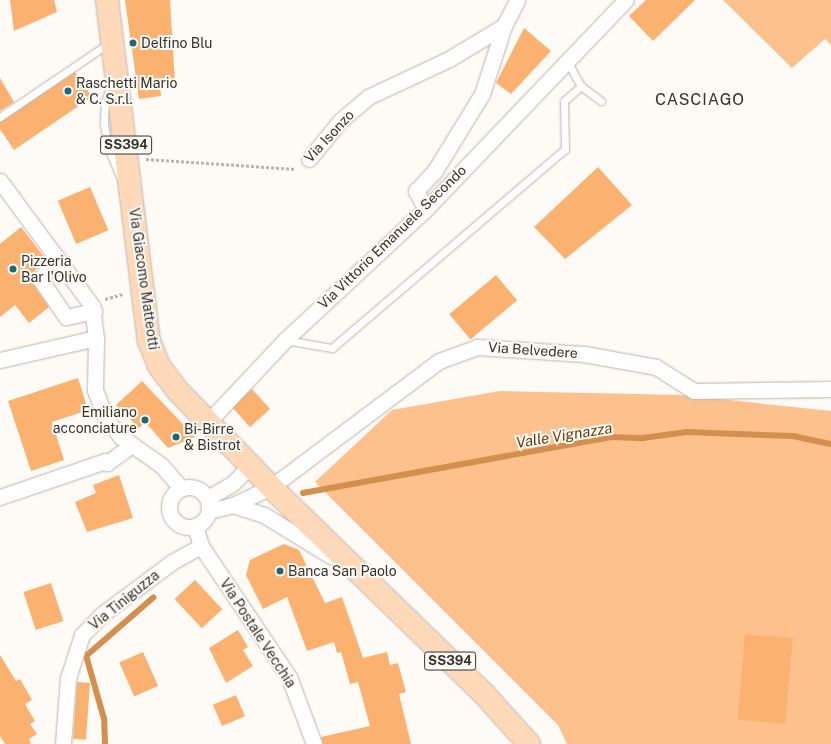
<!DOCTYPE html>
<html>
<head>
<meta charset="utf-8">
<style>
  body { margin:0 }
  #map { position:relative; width:831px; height:744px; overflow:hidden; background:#fefaf6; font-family:"Public Sans",sans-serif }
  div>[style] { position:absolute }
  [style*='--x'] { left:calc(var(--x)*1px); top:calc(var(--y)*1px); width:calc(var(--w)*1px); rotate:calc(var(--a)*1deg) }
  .green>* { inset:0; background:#fdc18d }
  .stream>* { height:5.5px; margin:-2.75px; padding:0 2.75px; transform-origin:2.75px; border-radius:2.75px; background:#d48e4d }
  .building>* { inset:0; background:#fbb271; transform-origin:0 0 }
  .path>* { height:2.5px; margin-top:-1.25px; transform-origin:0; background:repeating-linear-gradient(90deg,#b9b5b1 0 3px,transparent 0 5px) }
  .roads { filter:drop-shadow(0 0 1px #beb4ac) drop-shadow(0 0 1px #beb4ac) }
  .service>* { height:7px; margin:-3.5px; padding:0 3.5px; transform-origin:3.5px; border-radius:3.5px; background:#fff }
  .minor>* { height:15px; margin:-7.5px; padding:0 7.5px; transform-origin:7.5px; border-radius:7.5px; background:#fff }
  .minor>.ring { margin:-7.5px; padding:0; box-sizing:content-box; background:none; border:15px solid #fff; border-radius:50% }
  .primary>* { height:22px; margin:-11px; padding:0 11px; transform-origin:11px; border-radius:11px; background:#fdd9b9 }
  .dots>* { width:11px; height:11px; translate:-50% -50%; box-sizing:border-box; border:2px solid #fefaf6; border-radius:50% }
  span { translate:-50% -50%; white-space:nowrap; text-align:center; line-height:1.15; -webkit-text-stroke:4px #fefaf6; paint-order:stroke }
  .shield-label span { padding:1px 3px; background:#fefaf6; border:1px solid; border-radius:3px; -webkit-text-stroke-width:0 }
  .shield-label { font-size:13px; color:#35312d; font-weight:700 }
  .poi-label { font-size:14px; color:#35312d }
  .left { translate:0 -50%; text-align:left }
  .right { translate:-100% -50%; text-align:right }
  .street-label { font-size:14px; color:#35312d }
  .water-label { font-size:15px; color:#673a04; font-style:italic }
  .quarter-label { font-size:16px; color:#35312d; letter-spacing:1px }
</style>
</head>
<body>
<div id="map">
  <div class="green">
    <i style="clip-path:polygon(723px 0,831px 0,831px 45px,825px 39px,792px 68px)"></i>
    <i style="clip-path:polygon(500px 391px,681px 395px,831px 411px,831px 744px,567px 744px,558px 725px,315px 482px,392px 410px)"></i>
  </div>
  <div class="stream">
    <i style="--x:303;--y:493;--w:313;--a:-10.3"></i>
    <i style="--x:611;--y:437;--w:32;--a:2"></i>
    <i style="--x:643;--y:438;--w:44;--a:-7.8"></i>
    <i style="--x:687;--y:432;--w:106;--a:2.2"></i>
    <i style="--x:793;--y:436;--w:39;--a:12"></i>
    <i style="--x:105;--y:744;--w:25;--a:-92"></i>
    <i style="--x:104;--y:719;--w:66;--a:-105.9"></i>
    <i style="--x:86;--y:656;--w:89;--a:-40.9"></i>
  </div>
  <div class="building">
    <i style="clip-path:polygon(10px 0,54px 0,57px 12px,14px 31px)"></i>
    <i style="clip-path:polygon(125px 0,170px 0,175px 84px,160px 86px,161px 96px,139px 99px)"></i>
    <i style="clip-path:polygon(646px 0,695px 0,653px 41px,629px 16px)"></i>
    <i style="clip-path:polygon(524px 28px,551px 51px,511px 94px,496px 83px)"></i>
    <i style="clip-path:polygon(75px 72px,92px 97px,14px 150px,0 129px,0 122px)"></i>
    <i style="clip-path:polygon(0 78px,14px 102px,0 111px)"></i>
    <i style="clip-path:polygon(598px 167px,632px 205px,565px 259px,534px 227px)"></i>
    <i style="left:90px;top:187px;width:47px;height:35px;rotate:67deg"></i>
    <i style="clip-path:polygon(21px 227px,45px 258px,29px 278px,49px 307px,29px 323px,15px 305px,0 317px,0 244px)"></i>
    <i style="left:496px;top:275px;width:33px;height:61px;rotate:50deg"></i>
    <i style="clip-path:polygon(78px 378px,88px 410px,52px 422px,64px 460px,31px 471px,8px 401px)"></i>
    <i style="clip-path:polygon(142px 381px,195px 437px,168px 448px,145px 422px,139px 428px,116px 405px)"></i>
    <i style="left:252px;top:389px;width:27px;height:27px;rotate:48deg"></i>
    <i style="clip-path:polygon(119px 475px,133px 518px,87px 532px,75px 502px,96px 493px,93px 485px)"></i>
    <i style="clip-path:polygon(284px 544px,299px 550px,325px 603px,342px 597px,363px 658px,387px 652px,390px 665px,398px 663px,406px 692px,399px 694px,411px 744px,323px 744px,321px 737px,370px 726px,358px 682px,350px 684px,341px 652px,337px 653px,334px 642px,307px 651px,287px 597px,263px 609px,246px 575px,250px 560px)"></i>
    <i style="left:195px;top:580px;width:40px;height:28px;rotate:47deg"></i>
    <i style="left:51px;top:583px;width:40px;height:29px;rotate:72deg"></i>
    <i style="clip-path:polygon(238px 630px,248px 647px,243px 650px,253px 666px,226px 683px,209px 648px)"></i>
    <i style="left:745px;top:634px;width:48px;height:86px;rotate:5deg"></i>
    <i style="left:143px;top:652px;width:37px;height:26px;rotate:66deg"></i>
    <i style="clip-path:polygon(0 655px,16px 681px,20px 679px,32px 700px,25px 704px,35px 721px,30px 724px,37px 734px,29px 739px,31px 744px,5px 744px,0 736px)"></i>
    <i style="left:77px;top:682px;width:13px;height:57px;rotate:4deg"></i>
    <i style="left:236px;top:695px;width:23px;height:25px;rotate:67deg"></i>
  </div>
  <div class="path">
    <i style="--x:146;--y:159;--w:150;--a:3.8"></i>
    <i style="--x:105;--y:299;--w:19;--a:-16"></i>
  </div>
  <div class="roads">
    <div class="service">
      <i style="--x:567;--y:61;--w:29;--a:61"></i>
      <i style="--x:111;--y:84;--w:19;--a:108"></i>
      <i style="--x:105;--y:102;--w:22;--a:93"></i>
      <i style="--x:104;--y:124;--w:24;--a:81"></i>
      <i style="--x:108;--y:148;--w:36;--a:67"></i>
      <i style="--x:0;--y:117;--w:132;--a:-34.2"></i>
      <i style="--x:285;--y:340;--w:48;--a:9.7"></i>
      <i style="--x:332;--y:348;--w:306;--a:-40.5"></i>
      <i style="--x:565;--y:149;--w:48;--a:-91.2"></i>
      <i style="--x:564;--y:101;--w:23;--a:-41"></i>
      <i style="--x:581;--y:86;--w:25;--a:37"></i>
    </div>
    <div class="minor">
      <i style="--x:309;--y:159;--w:50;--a:-50.6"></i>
      <i style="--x:341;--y:120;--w:35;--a:-40"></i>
      <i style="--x:368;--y:97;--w:89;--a:-25.1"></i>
      <i style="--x:449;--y:59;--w:64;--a:-31"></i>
      <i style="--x:0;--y:181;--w:155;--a:53.6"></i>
      <i style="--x:92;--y:306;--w:32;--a:83"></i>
      <i style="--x:96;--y:338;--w:52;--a:91.1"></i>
      <i style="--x:95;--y:390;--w:31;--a:69"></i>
      <i style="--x:106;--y:419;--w:23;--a:50"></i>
      <i style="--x:121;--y:437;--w:49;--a:35"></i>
      <i style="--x:161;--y:465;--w:30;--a:49"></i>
      <i style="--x:426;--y:209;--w:21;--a:-119"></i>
      <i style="--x:416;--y:191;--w:26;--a:-47"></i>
      <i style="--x:434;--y:172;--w:92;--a:-58.4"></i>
      <i style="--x:482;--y:94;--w:71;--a:-72.1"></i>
      <i style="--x:504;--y:26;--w:29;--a:-63"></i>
      <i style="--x:57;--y:257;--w:28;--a:128"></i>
      <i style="--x:40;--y:279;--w:46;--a:55.6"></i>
      <i style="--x:66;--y:317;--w:29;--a:-12"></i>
      <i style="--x:0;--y:360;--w:98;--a:-12.9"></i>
      <i style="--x:208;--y:422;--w:112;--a:-46.8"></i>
      <i style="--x:285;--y:340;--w:192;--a:-42.9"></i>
      <i style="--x:426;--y:209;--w:289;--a:-46.3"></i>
      <i class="ring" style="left:169px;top:487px;width:25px;height:25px"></i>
      <i style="--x:0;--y:497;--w:111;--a:-18.9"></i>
      <i style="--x:105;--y:461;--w:3;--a:45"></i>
      <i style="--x:107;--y:463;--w:31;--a:-36"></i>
      <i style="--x:208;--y:498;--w:29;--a:-31"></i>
      <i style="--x:233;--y:483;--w:24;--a:-45"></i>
      <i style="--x:233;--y:505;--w:33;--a:18"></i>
      <i style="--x:264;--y:515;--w:79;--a:31.5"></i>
      <i style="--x:209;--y:511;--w:25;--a:-14"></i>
      <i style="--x:233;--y:505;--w:42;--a:-25.3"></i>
      <i style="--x:271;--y:487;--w:210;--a:-36.9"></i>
      <i style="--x:439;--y:361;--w:40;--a:-20.2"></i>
      <i style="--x:477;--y:347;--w:107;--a:3.7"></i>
      <i style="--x:584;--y:354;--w:73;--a:10.2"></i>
      <i style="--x:656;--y:367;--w:45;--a:32.3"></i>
      <i style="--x:694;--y:391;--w:137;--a:-0.8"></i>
      <i style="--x:195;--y:526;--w:21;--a:73"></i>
      <i style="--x:201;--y:546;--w:158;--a:56.1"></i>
      <i style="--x:289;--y:677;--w:72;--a:69.5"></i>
      <i style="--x:63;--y:744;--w:66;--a:-85.7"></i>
      <i style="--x:68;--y:678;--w:45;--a:-72"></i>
      <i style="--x:82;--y:635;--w:28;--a:-46"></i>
      <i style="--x:101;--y:615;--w:89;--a:-36.7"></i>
      <i style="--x:172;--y:562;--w:33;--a:-29"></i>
    </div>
    <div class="primary">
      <i style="--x:107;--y:0;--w:344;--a:83"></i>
      <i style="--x:149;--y:341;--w:27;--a:68"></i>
      <i style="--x:159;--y:366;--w:30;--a:53"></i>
      <i style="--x:177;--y:390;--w:135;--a:45.9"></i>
      <i style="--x:271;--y:487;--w:297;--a:44.2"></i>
      <i style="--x:484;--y:694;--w:67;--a:48"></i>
    </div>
  </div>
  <div class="dots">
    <i style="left:133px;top:43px;background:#1f6875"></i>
    <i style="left:68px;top:91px;background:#1f6875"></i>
    <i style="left:13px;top:269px;background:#1f6875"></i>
    <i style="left:145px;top:420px;background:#1f6875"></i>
    <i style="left:176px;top:437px;background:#1f6875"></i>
    <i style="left:280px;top:571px;background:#1f6875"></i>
  </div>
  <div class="shield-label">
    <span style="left:126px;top:145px">SS394</span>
    <span style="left:450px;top:661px">SS394</span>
  </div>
  <div class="poi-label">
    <span class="left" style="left:141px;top:43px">Delfino Blu</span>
    <span class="left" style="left:76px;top:91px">Raschetti Mario<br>&amp; C. S.r.l.</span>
    <span class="left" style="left:21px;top:269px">Pizzeria<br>Bar l'Olivo</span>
    <span class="right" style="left:137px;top:420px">Emiliano<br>acconciature</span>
    <span class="left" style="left:184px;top:437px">Bi-Birre<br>&amp; Bistrot</span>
    <span class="left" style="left:288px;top:571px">Banca San Paolo</span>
  </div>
  <div class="street-label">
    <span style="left:329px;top:136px;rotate:-47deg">Via Isonzo</span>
    <span style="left:392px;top:237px;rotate:-44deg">Via Vittorio Emanuele Secondo</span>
    <span style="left:144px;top:279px;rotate:82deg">Via Giacomo Matteotti</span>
    <span style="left:533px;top:350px;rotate:4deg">Via Belvedere</span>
    <span style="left:124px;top:600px;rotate:-39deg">Via Tiniguzza</span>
    <span style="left:258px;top:633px;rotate:57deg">Via Postale Vecchia</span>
  </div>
  <div class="water-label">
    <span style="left:564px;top:435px;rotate:-9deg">Valle Vignazza</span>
  </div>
  <div class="quarter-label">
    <span style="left:700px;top:100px">CASCIAGO</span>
  </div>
</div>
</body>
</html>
